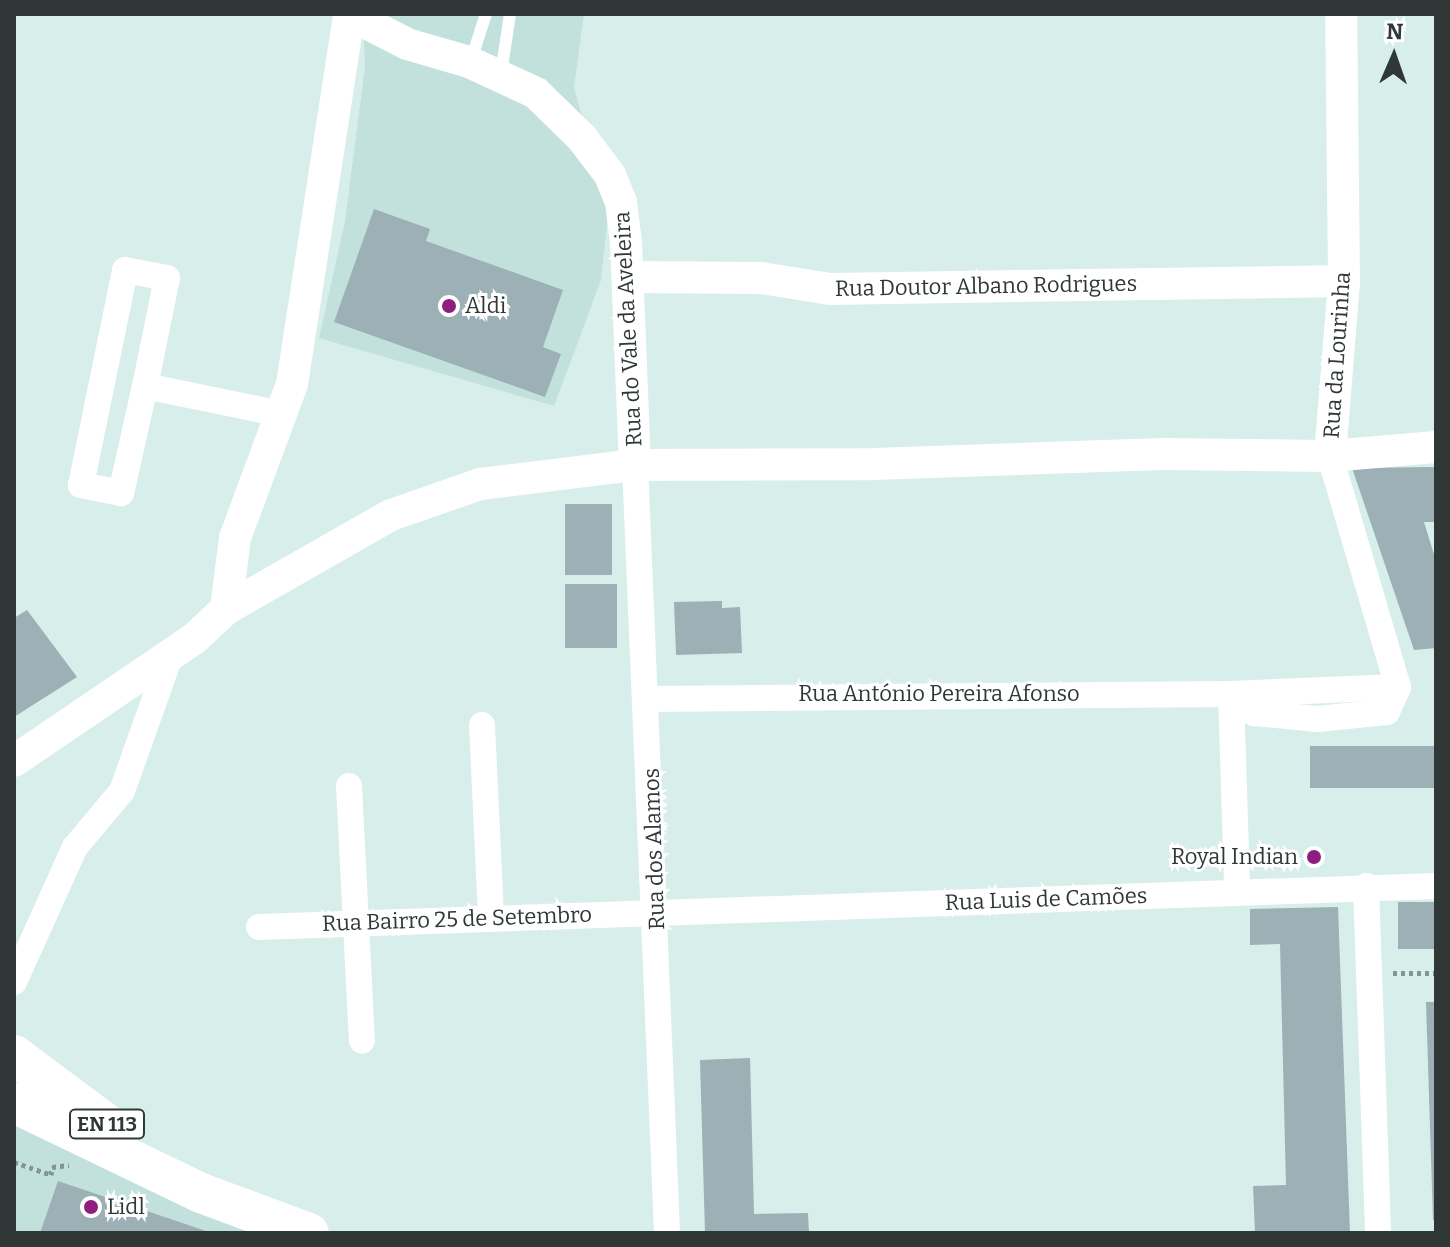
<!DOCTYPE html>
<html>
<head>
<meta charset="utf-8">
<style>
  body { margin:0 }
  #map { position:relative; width:1450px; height:1247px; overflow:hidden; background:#d7eeea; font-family:Bitter,serif }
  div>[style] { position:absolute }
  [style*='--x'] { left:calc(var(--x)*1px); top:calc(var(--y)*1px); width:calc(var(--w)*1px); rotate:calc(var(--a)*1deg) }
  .built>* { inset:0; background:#c2e1dd }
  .building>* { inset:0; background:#9cb0b6; transform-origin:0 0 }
  .path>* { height:5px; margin-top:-2.5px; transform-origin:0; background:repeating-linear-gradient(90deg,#859692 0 4px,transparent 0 8px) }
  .service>* { height:12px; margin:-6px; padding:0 6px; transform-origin:6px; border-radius:6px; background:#fff }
  .minor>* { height:26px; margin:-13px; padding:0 13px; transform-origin:13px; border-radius:13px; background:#fff }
  .tertiary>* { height:32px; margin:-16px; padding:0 16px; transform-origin:16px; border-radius:16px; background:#fff }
  .primary>* { height:40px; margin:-20px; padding:0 20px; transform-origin:20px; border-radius:20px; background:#fff }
  .dots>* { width:22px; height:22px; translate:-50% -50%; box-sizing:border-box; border:4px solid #fff; border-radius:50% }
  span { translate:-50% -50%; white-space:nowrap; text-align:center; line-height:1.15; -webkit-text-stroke:6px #fff; paint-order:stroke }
  .shield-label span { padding:2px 6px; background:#fff; border:2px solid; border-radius:6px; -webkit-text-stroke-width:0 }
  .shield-label { font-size:20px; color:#2f3836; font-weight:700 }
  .street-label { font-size:22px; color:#2f3836 }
  .poi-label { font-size:22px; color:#2f3836 }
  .left { translate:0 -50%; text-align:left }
  .right { translate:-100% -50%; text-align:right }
  .frame { position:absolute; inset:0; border:16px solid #2f3836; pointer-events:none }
  .north { position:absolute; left:1354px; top:16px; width:80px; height:80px; -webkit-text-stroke:6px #fff; paint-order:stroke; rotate:2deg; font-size:22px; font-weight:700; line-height:32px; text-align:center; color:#2f3836 }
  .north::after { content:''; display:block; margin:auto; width:28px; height:36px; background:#2f3836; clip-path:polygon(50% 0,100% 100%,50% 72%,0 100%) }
</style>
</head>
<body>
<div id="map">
  <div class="built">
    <i style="clip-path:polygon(363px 14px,584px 14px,574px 87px,608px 215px,601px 280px,554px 406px,319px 338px,345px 221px,365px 66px)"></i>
    <i style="clip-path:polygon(14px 1103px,309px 1233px,14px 1233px)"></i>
  </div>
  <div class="building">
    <i style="clip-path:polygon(374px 209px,430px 229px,426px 241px,563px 290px,543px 347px,561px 354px,545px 397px,334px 322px)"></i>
    <i style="clip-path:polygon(1436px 467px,1436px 522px,1424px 522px,1436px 561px,1436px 648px,1414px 650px,1352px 468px)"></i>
    <i style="left:565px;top:504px;width:47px;height:71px"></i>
    <i style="left:565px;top:584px;width:52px;height:64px"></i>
    <i style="clip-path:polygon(722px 601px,722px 608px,740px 607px,742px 653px,676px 655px,674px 602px)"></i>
    <i style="clip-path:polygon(27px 610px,77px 677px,14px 717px,14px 618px)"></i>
    <i style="left:1436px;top:746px;width:42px;height:126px;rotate:90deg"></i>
    <i style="left:1436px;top:902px;width:47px;height:38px;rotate:90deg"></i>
    <i style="clip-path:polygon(1338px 907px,1350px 1233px,1255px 1233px,1253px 1186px,1286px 1185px,1280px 944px,1250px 945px,1250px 909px)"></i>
    <i style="clip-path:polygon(1426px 1002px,1436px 1002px,1436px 1220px,1433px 1220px)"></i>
    <i style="clip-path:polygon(750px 1058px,754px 1214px,808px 1213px,809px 1233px,705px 1233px,700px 1060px)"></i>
    <i style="clip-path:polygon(58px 1181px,209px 1232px,209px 1233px,40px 1233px)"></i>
  </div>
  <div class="path">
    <i style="--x:1393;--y:973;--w:43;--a:0"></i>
    <i style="--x:14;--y:1162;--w:39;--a:19"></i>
    <i style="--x:51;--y:1175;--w:8;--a:-83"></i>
    <i style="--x:52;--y:1167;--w:17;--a:-7"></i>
  </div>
  <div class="service">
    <i style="--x:471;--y:60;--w:48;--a:-71.9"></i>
    <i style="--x:501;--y:74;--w:61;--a:-81.5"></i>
  </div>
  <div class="minor">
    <i style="--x:145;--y:386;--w:110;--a:102.6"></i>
    <i style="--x:121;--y:493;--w:41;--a:-168.7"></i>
    <i style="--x:81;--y:485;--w:219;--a:-78.4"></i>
    <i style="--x:125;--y:270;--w:43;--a:10.8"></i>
    <i style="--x:167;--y:278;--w:110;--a:101.5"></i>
    <i style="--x:145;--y:386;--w:139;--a:11.6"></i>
    <i style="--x:1330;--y:456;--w:241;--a:73.6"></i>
    <i style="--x:635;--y:465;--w:769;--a:87.61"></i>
    <i style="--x:1231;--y:694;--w:196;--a:88.2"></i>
    <i style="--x:1231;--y:694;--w:30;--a:40"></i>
    <i style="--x:1254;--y:713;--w:64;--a:5.4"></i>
    <i style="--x:1318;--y:719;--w:69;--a:-5.8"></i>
    <i style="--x:1387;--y:712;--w:27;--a:-66"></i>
    <i style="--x:647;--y:699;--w:584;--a:-0.49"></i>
    <i style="--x:1231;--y:694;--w:167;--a:-2.4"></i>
    <i style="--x:482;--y:725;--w:193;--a:87.3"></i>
    <i style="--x:349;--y:786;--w:255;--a:87.1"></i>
    <i style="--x:1366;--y:886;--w:347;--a:88"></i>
    <i style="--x:259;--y:927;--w:1178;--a:-2"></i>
    <i style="--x:14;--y:982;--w:148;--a:-65.7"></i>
    <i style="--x:75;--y:847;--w:73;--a:-50"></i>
    <i style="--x:122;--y:791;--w:143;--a:-70.4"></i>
  </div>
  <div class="tertiary">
    <i style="--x:349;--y:14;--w:65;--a:27.3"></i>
    <i style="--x:407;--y:44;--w:65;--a:16.2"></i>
    <i style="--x:469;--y:62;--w:74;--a:24.8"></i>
    <i style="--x:536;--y:93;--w:64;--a:44.4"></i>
    <i style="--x:582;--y:138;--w:46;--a:52.9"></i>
    <i style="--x:610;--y:175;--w:29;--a:68"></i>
    <i style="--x:621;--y:202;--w:40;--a:82.9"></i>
    <i style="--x:626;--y:242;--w:223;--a:87.7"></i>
    <i style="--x:628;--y:277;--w:133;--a:0.4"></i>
    <i style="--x:761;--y:278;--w:70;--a:9.1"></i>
    <i style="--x:830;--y:289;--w:514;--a:-0.89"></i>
    <i style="--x:1330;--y:456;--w:176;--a:-85.4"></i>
    <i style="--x:1344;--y:281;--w:267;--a:-90.6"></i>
    <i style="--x:226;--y:609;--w:72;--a:-82.8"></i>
    <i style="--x:235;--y:538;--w:164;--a:-69.7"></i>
    <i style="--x:292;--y:384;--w:374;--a:-81.2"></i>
    <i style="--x:14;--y:761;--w:219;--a:-34.2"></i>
    <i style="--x:195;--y:638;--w:42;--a:-43.1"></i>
    <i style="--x:226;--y:609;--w:190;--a:-29.7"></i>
    <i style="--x:391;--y:515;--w:94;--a:-19.2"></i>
    <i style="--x:480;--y:484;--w:156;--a:-7"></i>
    <i style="--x:635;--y:465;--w:239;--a:-0.2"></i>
    <i style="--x:874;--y:464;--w:288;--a:-2"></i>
    <i style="--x:1162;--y:454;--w:168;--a:0.7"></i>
    <i style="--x:1330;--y:456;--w:106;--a:-4.9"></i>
  </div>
  <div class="primary">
    <i style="--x:14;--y:1055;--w:132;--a:36.7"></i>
    <i style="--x:14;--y:1103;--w:208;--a:25.7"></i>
    <i style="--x:201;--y:1193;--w:115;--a:20.3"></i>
  </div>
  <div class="dots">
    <i style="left:449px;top:306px;background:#8e1e80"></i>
    <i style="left:1314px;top:857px;background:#8e1e80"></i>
    <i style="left:91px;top:1207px;background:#8e1e80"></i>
  </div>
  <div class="shield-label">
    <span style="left:107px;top:1124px">EN 113</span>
  </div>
  <div class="street-label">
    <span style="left:986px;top:286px;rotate:-1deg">Rua Doutor Albano Rodrigues</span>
    <span style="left:628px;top:329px;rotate:-93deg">Rua do Vale da Aveleira</span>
    <span style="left:1337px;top:355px;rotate:-86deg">Rua da Lourinha</span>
    <span style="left:939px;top:694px">Rua António Pereira Afonso</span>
    <span style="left:654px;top:849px;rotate:-92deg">Rua dos Alamos</span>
    <span style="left:1046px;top:899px;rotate:-2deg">Rua Luis de Camões</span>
    <span style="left:457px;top:919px;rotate:-2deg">Rua Bairro 25 de Setembro</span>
  </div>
  <div class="poi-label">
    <span class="left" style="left:465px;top:306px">Aldi</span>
    <span class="right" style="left:1298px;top:857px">Royal Indian</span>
    <span class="left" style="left:107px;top:1207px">Lidl</span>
  </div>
  <div class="frame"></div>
  <div class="north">N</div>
</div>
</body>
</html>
